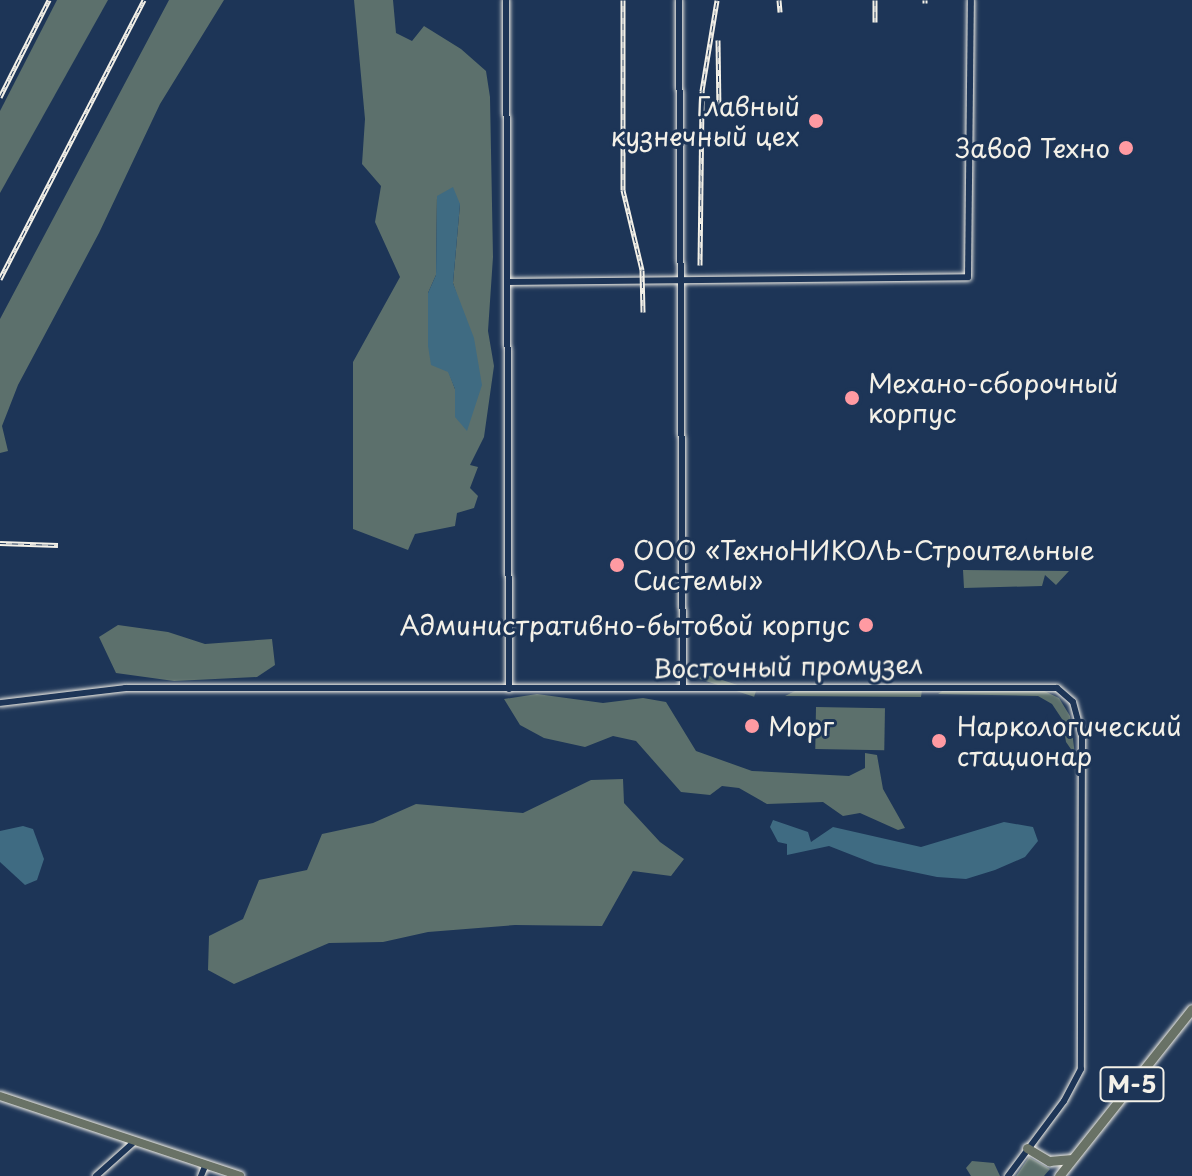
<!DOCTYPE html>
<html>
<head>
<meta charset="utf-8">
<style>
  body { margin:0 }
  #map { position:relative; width:1192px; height:1176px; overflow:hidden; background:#1d3557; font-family:"Playpen Sans",sans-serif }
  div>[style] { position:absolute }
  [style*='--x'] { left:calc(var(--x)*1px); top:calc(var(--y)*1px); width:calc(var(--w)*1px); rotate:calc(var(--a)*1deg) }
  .green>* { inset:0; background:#5c706c; transform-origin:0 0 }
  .water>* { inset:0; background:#3f6b82 }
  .roads { filter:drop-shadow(0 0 2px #f4f1e8) drop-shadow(0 0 2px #f4f1e8) }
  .minor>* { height:6px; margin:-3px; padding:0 3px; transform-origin:3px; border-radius:3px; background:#1d3557 }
  .major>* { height:8px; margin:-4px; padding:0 4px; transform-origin:4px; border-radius:4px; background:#697266 }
  .highway>* { height:9px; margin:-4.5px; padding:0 4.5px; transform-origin:4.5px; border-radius:4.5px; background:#697266 }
  .rail>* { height:5px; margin-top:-2.5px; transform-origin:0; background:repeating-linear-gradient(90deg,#1d3557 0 6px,#f4f1e8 0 12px); box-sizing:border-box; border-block:2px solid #f4f1e8 }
  .dots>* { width:22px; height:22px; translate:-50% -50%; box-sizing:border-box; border:4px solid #1d3557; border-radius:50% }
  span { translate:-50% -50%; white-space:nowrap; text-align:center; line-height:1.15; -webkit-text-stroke:6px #1d3557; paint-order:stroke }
  .shield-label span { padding:2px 6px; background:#1d3557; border:2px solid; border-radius:6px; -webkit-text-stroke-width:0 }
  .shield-label { font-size:24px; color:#f4f1e8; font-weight:700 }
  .poi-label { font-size:26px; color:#f4f1e8 }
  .right { translate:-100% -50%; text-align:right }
  .left { translate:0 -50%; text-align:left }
  .street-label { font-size:26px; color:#f4f1e8 }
</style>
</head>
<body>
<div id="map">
  <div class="green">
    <i style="clip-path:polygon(57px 0,108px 0,0 193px,0 111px)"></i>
    <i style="clip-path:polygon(169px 0,224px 0,160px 104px,99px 233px,18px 385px,2px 426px,8px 451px,0 453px,0 319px)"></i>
    <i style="clip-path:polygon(evenodd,354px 0,393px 0,396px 33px,412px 41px,424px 26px,461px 49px,486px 71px,490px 97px,493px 257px,488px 331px,494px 366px,484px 437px,470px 465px,478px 467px,470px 488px,478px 496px,474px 508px,457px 513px,455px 526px,415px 534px,408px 550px,353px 529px,353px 362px,400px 277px,375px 222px,381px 186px,362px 164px,365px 119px,354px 0,437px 197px,460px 204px,453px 283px,475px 352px,455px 417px,455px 389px,431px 324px,428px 293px,436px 275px,437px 197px)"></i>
    <i style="clip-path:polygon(963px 570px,1069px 571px,1056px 585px,1045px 575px,1042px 586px,964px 588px)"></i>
    <i style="clip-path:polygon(118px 625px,168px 632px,205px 644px,272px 639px,275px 665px,257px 677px,174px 681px,116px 673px,99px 637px)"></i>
    <i style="clip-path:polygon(945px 689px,1040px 689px,1059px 698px,1070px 716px,1075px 755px,1066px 742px,1062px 719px,1052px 704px,1038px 696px,938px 694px)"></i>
    <i style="clip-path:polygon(797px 690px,922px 690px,921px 697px,785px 696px)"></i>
    <i style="left:756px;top:691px;width:6px;height:64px;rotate:108deg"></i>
    <i style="clip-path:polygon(537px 694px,603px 703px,643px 698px,666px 702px,696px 751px,752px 771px,849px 776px,865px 768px,865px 753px,877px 755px,883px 789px,905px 828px,898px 830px,860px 813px,843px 816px,823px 802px,767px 804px,739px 788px,722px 786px,710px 795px,681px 792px,636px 741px,613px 736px,585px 747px,544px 738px,520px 725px,504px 699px)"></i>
    <i style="left:816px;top:707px;width:69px;height:42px;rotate:1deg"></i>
    <i style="clip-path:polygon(623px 779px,624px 803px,660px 842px,684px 859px,671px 876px,633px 871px,602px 926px,515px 925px,428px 932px,383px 942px,329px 943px,234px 984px,208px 970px,209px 936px,243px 919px,259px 880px,307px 870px,322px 834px,373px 823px,416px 804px,523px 813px,591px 780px)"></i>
    <i style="clip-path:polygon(1029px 1157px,1050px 1169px,1044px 1176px,1016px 1176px)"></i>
    <i style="clip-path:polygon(972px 1161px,994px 1163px,1000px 1176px,971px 1176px,966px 1168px)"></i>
  </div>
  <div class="water">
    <i style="clip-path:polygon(453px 187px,460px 204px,453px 283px,474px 338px,482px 385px,467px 431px,455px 417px,455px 389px,448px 372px,431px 365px,428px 346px,428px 293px,436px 275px,437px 196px)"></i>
    <i style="clip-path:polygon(773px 820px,808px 832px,811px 842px,833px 827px,921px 847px,1004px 822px,1033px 827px,1038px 841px,1025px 857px,995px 870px,966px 879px,937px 877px,875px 864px,829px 846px,787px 855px,787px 844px,778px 842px,770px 827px)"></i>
    <i style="clip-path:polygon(23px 826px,33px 829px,44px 859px,37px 880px,25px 885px,0 862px,0 831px)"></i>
  </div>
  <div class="roads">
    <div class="minor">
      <i style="--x:506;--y:0;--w:689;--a:89.75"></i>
      <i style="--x:679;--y:0;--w:687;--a:89.67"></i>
      <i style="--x:509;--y:282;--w:459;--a:-0.6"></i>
      <i style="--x:968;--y:277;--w:277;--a:-89.4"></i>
      <i style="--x:0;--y:703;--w:126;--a:-6.8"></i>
      <i style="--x:125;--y:688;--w:932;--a:0"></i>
      <i style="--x:1057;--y:688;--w:21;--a:41"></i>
      <i style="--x:1073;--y:702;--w:35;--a:75"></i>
      <i style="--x:1082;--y:736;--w:333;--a:90.2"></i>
      <i style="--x:1081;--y:1069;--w:36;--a:118"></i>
      <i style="--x:1064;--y:1101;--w:94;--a:126.7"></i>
      <i style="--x:96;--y:1176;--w:51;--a:-41.8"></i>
      <i style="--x:201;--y:1176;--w:11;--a:-68"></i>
    </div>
    <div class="major">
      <i style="--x:0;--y:1096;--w:253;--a:18.4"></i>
    </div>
    <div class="highway">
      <i style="--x:1027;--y:1148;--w:26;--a:31"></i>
      <i style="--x:1049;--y:1161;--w:23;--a:-5"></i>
      <i style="--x:1059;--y:1176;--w:213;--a:-51.5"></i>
    </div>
  </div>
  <div class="rail">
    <i style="--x:623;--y:0;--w:190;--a:90"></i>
    <i style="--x:623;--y:190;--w:82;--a:76.6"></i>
    <i style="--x:642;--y:270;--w:42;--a:88.6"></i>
    <i style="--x:779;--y:0;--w:12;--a:85"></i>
    <i style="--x:875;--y:0;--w:22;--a:90"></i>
    <i style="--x:925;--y:3;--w:3;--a:-90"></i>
    <i style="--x:718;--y:40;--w:68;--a:89.2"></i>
    <i style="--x:0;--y:97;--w:109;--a:-63.2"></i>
    <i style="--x:700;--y:265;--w:174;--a:-89.3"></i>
    <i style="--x:702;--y:91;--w:92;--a:-80.6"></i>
    <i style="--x:0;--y:279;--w:314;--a:-62.7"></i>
    <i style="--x:0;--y:543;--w:58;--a:2"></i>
  </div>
  <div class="dots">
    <i style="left:816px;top:121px;background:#ff9aa2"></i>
    <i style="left:1126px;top:148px;background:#ff9aa2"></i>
    <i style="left:852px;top:398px;background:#ff9aa2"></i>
    <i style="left:617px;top:565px;background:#ff9aa2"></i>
    <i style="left:866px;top:625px;background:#ff9aa2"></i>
    <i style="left:752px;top:726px;background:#ff9aa2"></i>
    <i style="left:939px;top:741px;background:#ff9aa2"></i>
  </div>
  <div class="shield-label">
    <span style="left:1132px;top:1084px">М-5</span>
  </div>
  <div class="poi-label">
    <span class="right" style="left:800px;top:121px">Главный<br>кузнечный цех</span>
    <span class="right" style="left:1110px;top:148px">Завод Техно</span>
    <span class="left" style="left:868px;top:398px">Механо-сборочный<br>корпус</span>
    <span class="left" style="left:633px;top:565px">ООО «ТехноНИКОЛЬ-Строительные<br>Системы»</span>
    <span class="right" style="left:850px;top:625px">Административно-бытовой корпус</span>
    <span class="left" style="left:768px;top:726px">Морг</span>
    <span class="left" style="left:957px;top:741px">Наркологический<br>стационар</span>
  </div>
  <div class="street-label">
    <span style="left:788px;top:666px;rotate:-1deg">Восточный промузел</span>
  </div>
</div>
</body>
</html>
